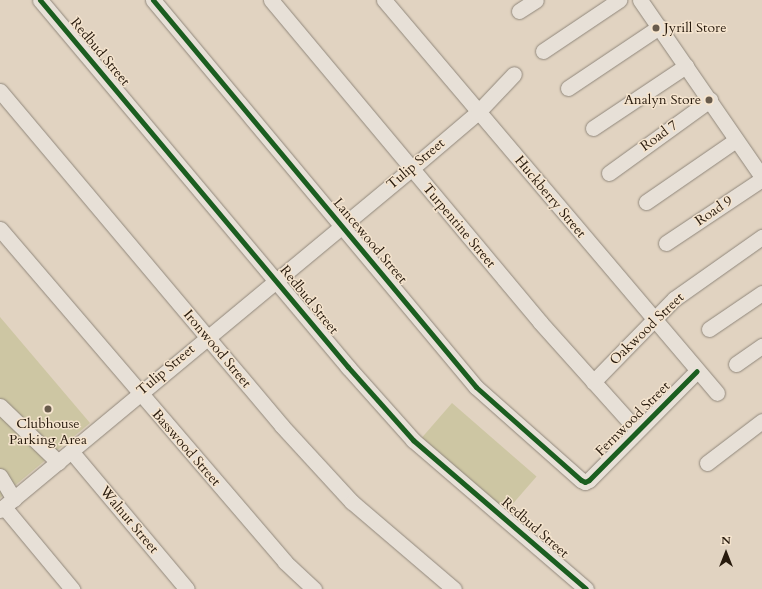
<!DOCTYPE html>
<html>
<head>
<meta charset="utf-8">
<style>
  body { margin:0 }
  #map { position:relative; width:762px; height:589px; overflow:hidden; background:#e1d3c1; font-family:Cardo,serif }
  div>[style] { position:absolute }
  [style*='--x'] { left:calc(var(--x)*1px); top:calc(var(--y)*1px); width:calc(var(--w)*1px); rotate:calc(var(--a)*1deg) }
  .green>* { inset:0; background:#cdc6a3; transform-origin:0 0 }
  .roads { filter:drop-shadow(0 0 1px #90877b) drop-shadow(0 0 1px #90877b) }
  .minor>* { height:15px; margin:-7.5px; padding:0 7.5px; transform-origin:7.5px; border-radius:7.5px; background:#e7e0d7 }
  .cycleway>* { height:5px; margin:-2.5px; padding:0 2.5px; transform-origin:2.5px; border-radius:2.5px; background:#1b5e20 }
  .dots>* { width:11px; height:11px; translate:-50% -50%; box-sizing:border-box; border:2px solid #f5e4ce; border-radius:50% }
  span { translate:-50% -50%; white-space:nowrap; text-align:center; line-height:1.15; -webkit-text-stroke:3px #f5e4ce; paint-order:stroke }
  .poi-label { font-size:14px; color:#271a0d }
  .left { translate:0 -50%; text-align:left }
  .right { translate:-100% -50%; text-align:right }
  .street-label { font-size:14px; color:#271a0d }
  .north { position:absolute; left:706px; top:533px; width:40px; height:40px; -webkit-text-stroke:3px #f5e4ce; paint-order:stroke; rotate:0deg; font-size:11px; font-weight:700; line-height:16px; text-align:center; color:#271a0d }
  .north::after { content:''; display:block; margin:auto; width:14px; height:18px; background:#271a0d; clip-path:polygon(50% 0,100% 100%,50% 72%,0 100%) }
</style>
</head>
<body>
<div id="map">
  <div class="green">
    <i style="clip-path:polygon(0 317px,90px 423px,0 498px)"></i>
    <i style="left:452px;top:403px;width:112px;height:46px;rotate:41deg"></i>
  </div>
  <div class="roads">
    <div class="minor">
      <i style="--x:40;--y:0;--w:479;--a:50"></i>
      <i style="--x:348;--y:367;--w:98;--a:48.3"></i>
      <i style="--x:413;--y:440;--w:228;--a:40.7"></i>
      <i style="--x:153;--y:0;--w:504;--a:50.15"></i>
      <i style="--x:476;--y:387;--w:140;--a:41.5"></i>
      <i style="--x:581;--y:480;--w:4;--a:27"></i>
      <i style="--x:585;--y:482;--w:4;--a:-27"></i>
      <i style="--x:589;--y:480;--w:153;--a:-45.3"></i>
      <i style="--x:271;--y:0;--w:420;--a:50.1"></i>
      <i style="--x:540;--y:322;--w:145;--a:48.1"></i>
      <i style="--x:384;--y:0;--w:515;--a:49.72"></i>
      <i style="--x:640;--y:0;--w:215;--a:55.4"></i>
      <i style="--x:519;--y:11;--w:20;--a:-33"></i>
      <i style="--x:543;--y:51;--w:92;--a:-33.9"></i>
      <i style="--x:568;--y:88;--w:110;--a:-33.8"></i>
      <i style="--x:0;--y:91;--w:438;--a:49.9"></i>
      <i style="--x:282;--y:426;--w:103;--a:47.4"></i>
      <i style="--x:352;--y:502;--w:134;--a:40.5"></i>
      <i style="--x:593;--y:128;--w:112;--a:-33.7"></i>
      <i style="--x:609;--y:173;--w:125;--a:-35.9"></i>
      <i style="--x:646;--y:202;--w:109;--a:-34.6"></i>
      <i style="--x:0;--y:229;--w:438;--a:49.4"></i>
      <i style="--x:285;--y:562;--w:40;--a:43"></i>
      <i style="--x:666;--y:243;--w:115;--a:-33.7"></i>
      <i style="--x:709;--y:329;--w:64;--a:-34.2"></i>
      <i style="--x:736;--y:364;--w:32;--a:-35"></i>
      <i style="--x:593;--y:382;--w:116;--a:-45.7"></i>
      <i style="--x:674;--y:299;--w:108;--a:-35.2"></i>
      <i style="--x:0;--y:406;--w:81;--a:44"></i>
      <i style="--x:71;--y:451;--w:180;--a:50"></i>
      <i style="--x:707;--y:463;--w:69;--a:-37.4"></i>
      <i style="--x:0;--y:476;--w:27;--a:59"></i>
      <i style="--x:4;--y:507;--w:107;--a:50.3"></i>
      <i style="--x:0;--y:510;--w:534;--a:-39.68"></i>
      <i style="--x:411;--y:169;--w:88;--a:-40.4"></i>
      <i style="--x:478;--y:112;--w:52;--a:-46.5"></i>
    </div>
  </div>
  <div class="cycleway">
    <i style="--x:40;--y:0;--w:479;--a:50"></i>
    <i style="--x:348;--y:367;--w:98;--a:48.3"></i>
    <i style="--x:413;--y:440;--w:228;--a:40.7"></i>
    <i style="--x:153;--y:0;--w:504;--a:50.15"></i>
    <i style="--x:476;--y:387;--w:140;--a:41.5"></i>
    <i style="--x:581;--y:480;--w:4;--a:27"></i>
    <i style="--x:585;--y:482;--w:4;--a:-27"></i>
    <i style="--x:589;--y:480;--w:153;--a:-45.3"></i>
  </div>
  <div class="dots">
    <i style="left:656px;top:28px;background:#685b4c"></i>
    <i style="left:709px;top:100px;background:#685b4c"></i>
    <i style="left:48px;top:409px;background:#685b4c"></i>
  </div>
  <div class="poi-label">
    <span class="left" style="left:664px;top:28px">Jyrill Store</span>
    <span class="right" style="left:701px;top:100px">Analyn Store</span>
    <span style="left:48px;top:432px">Clubhouse<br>Parking Area</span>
  </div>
  <div class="street-label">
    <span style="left:100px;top:52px;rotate:50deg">Redbud Street</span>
    <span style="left:659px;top:136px;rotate:-36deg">Road 7</span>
    <span style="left:416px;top:164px;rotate:-40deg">Tulip Street</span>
    <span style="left:550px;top:197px;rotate:50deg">Huckberry Street</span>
    <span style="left:714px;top:211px;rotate:-34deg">Road 9</span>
    <span style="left:459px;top:226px;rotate:50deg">Turpentine Street</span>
    <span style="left:370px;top:241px;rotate:50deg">Lancewood Street</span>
    <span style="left:309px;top:300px;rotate:51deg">Redbud Street</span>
    <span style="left:647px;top:329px;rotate:-44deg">Oakwood Street</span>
    <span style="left:217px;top:349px;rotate:50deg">Ironwood Street</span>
    <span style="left:166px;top:370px;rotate:-40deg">Tulip Street</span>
    <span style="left:633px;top:419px;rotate:-45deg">Fernwood Street</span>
    <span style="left:186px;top:448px;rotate:49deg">Basswood Street</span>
    <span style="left:129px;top:520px;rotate:50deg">Walnut Street</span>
    <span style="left:535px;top:528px;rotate:41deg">Redbud Street</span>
  </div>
  <div class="north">N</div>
</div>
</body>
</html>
